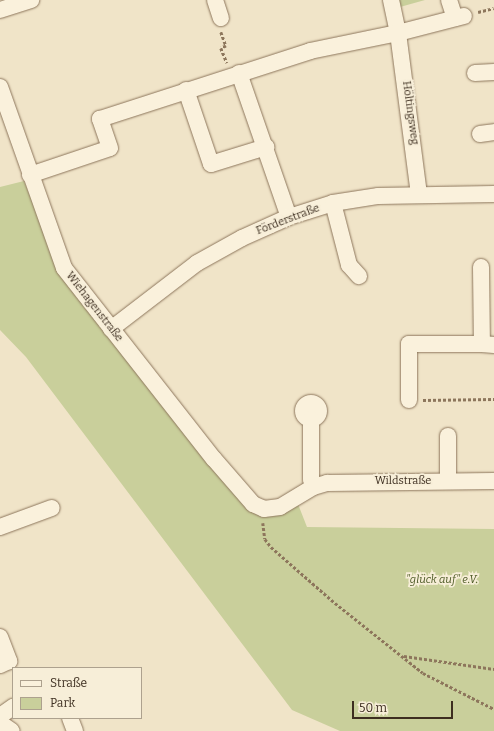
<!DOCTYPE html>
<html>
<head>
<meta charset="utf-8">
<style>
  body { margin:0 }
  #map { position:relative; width:494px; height:731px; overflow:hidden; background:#f0e4c8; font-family:Bitter,serif }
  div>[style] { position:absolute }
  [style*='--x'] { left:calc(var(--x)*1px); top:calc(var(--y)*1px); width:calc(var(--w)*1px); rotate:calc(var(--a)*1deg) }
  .green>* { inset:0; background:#c9cf9b }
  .path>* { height:2.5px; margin-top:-1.25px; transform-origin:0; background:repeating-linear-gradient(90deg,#8d765c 0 3px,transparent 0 5px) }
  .roads { filter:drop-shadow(0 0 1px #8d765c) drop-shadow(0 0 1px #8d765c) }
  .minor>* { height:16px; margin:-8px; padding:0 8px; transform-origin:8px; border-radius:8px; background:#faf1dc }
  .minor>.ring { margin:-8px; padding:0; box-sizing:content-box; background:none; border:16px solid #faf1dc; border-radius:50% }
  span { translate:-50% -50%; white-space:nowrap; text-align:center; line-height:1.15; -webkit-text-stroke:3.5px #f7eed8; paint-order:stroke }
  .street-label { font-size:11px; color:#3d2e20 }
  .park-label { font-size:11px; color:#4d5a26; font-style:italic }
  .legend { position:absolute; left:12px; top:667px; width:130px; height:52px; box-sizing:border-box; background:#f7eed8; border:1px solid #ada18e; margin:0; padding:5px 7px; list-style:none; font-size:12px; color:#3d2e20 }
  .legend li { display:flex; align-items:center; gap:8px; height:20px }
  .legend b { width:20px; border:1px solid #ada18e }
  .scale { position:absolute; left:352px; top:701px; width:101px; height:18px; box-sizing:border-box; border:2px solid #3d2e20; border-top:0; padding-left:5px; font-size:12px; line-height:14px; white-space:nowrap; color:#3d2e20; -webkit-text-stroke:3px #f7eed8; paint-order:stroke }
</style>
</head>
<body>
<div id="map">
  <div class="green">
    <i style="clip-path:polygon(398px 0,425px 0,400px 7px)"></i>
    <i style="clip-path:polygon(24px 181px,61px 271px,252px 506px,296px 499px,307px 527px,494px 529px,494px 731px,340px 731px,292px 710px,26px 357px,0 330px,0 187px)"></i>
  </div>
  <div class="path">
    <i style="--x:478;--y:12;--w:16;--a:-14"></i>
    <i style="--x:221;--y:32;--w:15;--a:70"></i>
    <i style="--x:226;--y:46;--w:5;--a:158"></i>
    <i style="--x:221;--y:48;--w:16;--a:68"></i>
    <i style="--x:423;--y:400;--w:71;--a:-0.8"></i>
    <i style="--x:263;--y:523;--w:16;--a:83"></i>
    <i style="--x:265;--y:539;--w:10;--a:53"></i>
    <i style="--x:271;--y:547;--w:85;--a:41.2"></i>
    <i style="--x:335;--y:603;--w:112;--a:38.5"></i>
    <i style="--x:423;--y:673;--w:80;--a:26.9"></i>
    <i style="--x:404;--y:656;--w:91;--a:8.2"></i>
  </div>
  <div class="roads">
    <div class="minor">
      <i style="--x:215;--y:0;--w:19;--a:72"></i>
      <i style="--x:391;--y:0;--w:34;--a:78"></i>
      <i style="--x:398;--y:33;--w:68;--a:-14.4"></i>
      <i style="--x:449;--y:0;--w:19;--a:72"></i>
      <i style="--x:0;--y:10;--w:33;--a:-18"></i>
      <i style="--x:239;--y:73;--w:152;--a:70.9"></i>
      <i style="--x:475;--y:73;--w:19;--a:-3"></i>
      <i style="--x:0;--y:87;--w:192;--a:70.5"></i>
      <i style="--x:64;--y:268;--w:243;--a:51.9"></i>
      <i style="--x:214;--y:459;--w:60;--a:49.1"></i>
      <i style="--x:253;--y:504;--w:12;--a:24"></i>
      <i style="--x:264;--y:509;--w:16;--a:-7"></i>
      <i style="--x:280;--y:507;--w:39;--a:-31"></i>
      <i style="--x:313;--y:487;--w:15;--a:-16"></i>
      <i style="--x:327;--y:483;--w:167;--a:-0.7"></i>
      <i style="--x:186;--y:90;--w:78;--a:71.3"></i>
      <i style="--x:211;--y:164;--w:58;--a:-17.2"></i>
      <i style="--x:480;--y:134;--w:14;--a:-8"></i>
      <i style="--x:30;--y:175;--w:84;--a:-18.6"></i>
      <i style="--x:110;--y:148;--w:31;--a:-109"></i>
      <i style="--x:100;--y:119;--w:221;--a:-17.9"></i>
      <i style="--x:310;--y:51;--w:90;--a:-11.6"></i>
      <i style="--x:398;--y:33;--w:162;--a:82.6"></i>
      <i style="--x:333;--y:203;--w:64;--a:75.5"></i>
      <i style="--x:349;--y:265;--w:15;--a:48"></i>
      <i style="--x:481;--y:267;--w:77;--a:89.3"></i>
      <i style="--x:482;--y:344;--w:12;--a:5"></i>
      <i style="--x:111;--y:329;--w:108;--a:-37.5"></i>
      <i style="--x:197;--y:263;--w:51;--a:-29.1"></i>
      <i style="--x:242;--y:238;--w:51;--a:-24.1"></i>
      <i style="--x:289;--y:217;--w:46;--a:-17.7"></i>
      <i style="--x:333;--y:203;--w:46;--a:-8.8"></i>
      <i style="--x:378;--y:196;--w:116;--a:-1"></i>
      <i style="--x:409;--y:400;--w:56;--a:-90"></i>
      <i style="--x:409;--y:344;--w:73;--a:0"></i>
      <i class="ring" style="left:303px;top:403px;width:0;height:0"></i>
      <i style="--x:311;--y:419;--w:60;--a:90"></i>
      <i style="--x:311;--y:479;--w:8;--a:76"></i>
      <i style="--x:448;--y:436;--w:45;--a:90"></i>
      <i style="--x:0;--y:527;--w:55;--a:-20.1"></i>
      <i style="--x:0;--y:637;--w:26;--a:69"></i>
      <i style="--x:9;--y:661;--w:10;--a:156"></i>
      <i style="--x:0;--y:716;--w:16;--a:-35"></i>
      <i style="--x:70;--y:718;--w:14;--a:69"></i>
      <i style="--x:0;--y:723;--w:14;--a:34"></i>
    </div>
  </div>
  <div class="street-label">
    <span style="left:410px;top:113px;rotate:82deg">Höltingsweg</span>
    <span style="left:288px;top:220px;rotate:-21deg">Förderstraße</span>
    <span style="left:94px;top:307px;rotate:52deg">Wiehagenstraße</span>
    <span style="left:403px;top:481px">Wildstraße</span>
  </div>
  <div class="park-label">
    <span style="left:442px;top:580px">"glück auf" e.V.</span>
  </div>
  <ul class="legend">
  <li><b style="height:5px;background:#faf1dc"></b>Straße</li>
  <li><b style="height:11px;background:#c9cf9b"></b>Park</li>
  </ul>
  <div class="scale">50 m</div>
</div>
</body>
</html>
